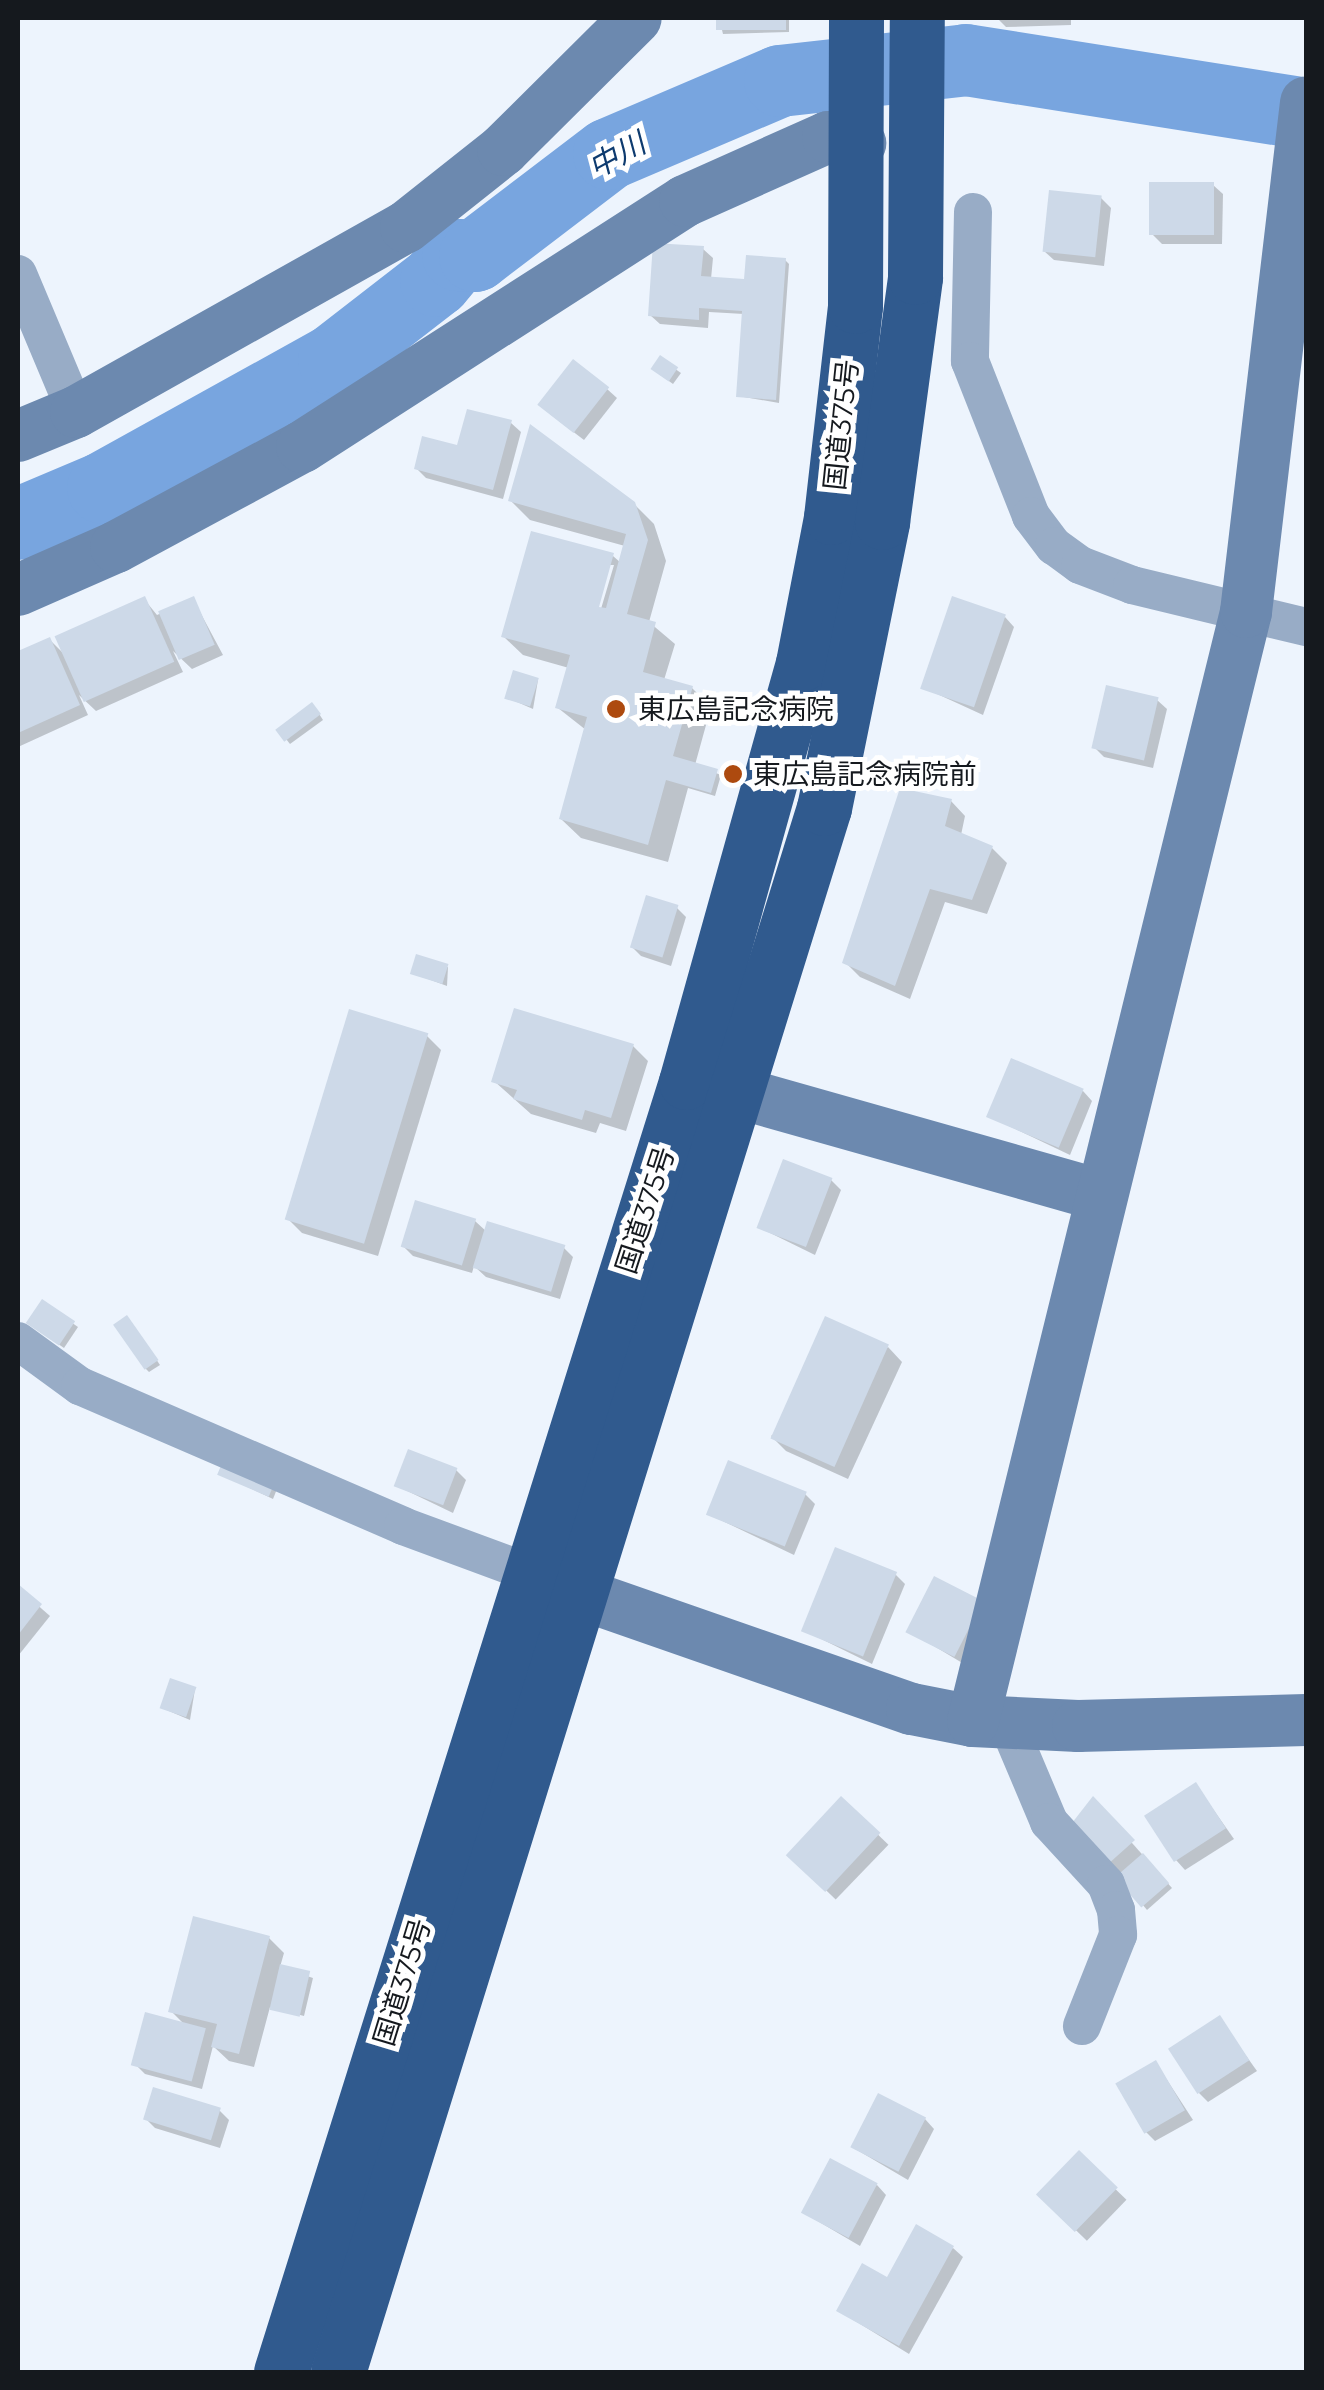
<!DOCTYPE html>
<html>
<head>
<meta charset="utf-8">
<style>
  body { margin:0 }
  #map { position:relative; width:1324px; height:2390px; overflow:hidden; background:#edf4fd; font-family:Montserrat,"Noto Sans JP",sans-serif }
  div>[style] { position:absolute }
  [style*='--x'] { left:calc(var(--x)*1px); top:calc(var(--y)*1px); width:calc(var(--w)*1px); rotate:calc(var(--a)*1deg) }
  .shadow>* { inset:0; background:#0003; transform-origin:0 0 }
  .river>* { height:72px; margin:-36px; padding:0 36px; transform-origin:36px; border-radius:36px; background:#78a5df }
  .building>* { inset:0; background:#cdd9e8; transform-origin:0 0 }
  .street>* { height:38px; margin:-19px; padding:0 19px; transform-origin:19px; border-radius:19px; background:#98acc6 }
  .secondary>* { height:52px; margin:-26px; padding:0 26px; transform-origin:26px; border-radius:26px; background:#6c89af }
  .highway>* { height:55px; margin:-27.5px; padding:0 27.5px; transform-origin:27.5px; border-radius:27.5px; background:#305a8e }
  .dots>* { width:28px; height:28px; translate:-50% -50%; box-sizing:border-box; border:5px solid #fff; border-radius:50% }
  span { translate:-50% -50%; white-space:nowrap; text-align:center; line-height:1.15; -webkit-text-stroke:10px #fff; paint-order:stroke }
  .street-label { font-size:28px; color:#15191e }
  .poi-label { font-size:28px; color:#15191e }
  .left { translate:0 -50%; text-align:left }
  .water-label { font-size:30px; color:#0e3b6f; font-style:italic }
  .frame { position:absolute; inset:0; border:20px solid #15191e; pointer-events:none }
</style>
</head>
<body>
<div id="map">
  <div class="shadow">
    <i style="clip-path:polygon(719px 18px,789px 18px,789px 32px,723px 34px)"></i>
    <i style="clip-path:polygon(997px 18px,1071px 18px,1071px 25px,1006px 27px)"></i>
    <i style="clip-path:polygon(1213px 185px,1223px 194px,1222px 244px,1162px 244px,1152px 234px)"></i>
    <i style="clip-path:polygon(1101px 198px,1111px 208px,1104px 266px,1054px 260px,1044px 251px)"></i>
    <i style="clip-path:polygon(703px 249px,713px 258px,711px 279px,747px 282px,785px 260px,789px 264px,779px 403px,738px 396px,744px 314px,709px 312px,708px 328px,660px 324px,650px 315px)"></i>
    <i style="clip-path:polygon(661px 359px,681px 373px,673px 384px,658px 373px)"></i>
    <i style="clip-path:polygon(607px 389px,617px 398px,584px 440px,550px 414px)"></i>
    <i style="clip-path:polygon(511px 423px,521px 432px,503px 499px,426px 478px,416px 468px)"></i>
    <i style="clip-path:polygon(evenodd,511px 501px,634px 504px,654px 524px,666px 561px,649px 622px,675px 644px,664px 680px,692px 688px,711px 707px,695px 765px,721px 775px,715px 796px,688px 788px,668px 862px,581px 838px,561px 819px,586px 730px,558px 708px,569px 668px,523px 655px,503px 636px,613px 556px,621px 563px,625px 546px,530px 520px,511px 501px,608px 565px,614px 565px,598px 619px,594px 618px,608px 565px)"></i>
    <i style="clip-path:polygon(144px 599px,157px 615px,193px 599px,223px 655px,192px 669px,173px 651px,183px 672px,96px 711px,79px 695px,88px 715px,18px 747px,18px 654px,50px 640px,66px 656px)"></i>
    <i style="clip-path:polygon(1005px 617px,1014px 627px,983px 715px,922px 687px)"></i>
    <i style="clip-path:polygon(538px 680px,533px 709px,506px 697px)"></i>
    <i style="clip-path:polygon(1157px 700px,1167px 709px,1153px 768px,1104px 757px,1094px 747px)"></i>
    <i style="clip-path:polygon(316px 709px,323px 720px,290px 744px,286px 739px)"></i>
    <i style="clip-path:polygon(951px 801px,965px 816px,961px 835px,992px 848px,1007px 863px,987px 914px,945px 902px,910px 999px,860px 977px,845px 962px)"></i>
    <i style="clip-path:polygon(677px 908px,686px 917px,671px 966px,641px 956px,631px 946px)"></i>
    <i style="clip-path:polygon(448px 967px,447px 986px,412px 973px)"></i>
    <i style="clip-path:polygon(426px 1035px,441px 1050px,378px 1256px,302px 1233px,287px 1218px)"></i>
    <i style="clip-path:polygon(633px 1046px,648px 1061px,626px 1131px,600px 1123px,596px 1133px,531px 1114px,494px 1081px)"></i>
    <i style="clip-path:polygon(1083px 1091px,1092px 1101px,1070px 1155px,990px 1117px)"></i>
    <i style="clip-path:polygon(831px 1180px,841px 1190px,815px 1255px,758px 1227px)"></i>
    <i style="clip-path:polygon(475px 1221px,487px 1232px,563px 1247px,573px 1257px,560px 1299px,486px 1277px,474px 1266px,472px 1273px,413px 1256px,403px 1246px)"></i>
    <i style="clip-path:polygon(42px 1302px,78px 1327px,64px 1348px,33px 1327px)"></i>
    <i style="clip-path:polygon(131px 1322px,160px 1365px,149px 1372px,145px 1368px)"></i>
    <i style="clip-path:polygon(888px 1347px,902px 1362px,848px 1479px,786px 1451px,771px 1436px)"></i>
    <i style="clip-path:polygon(456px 1470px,466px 1480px,453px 1513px,397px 1486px)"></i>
    <i style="clip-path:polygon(220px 1474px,277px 1489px,273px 1499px)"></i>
    <i style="clip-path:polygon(805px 1494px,815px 1504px,794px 1555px,708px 1514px)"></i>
    <i style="clip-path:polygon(895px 1574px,905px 1584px,872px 1664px,803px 1630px)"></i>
    <i style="clip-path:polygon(18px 1588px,50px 1616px,18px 1656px)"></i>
    <i style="clip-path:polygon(981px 1603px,964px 1664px,909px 1631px)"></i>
    <i style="clip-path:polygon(195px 1689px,190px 1720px,162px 1708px)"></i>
    <i style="clip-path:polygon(1196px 1785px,1234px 1839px,1185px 1870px,1176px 1860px)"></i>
    <i style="left:841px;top:1799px;width:66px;height:76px;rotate:44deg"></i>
    <i style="clip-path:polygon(1093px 1799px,1172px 1888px,1147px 1910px,1109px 1864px)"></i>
    <i style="clip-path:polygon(269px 1938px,284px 1953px,280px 1967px,313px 1978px,304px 2016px,270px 2007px,254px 2067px,229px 2061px,213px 2046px,202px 2089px,145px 2074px,135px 2064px,185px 2025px,171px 2011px)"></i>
    <i style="clip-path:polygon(1219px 2018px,1257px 2071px,1208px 2102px,1199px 2093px)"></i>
    <i style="clip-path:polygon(1156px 2063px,1193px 2120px,1155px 2141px,1145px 2131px)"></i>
    <i style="clip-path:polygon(219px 2110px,229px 2120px,220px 2148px,155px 2128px,146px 2119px)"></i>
    <i style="clip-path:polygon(925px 2119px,934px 2129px,908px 2180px,852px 2147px)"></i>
    <i style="left:1079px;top:2154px;width:66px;height:57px;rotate:44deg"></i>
    <i style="clip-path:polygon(877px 2185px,886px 2195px,860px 2246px,804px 2213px)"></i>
    <i style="clip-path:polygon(953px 2248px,963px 2257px,909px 2354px,839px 2311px)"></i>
  </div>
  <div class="river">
    <i style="--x:18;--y:524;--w:92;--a:-23"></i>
    <i style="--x:103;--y:488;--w:264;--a:-29"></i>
    <i style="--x:334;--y:360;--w:129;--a:-37.8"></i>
    <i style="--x:436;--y:281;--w:34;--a:-50"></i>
    <i style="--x:458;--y:255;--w:17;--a:3"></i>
    <i style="--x:475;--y:256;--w:168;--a:-37.3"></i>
    <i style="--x:609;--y:154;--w:186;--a:-23.1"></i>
    <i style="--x:780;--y:81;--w:187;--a:-6.4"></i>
    <i style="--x:966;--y:60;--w:344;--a:9"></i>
  </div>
  <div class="building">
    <i style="left:716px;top:18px;width:70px;height:12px"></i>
    <i style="left:1149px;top:182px;width:65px;height:53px"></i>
    <i style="left:1049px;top:190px;width:53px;height:62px;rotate:6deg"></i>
    <i style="clip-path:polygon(653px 243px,704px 246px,701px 276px,744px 279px,746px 255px,786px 258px,776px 400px,736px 397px,742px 311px,699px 308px,699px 320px,648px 316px)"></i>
    <i style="left:660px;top:355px;width:22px;height:17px;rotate:34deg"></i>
    <i style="left:573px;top:359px;width:46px;height:58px;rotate:38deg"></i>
    <i style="clip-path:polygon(467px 409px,512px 420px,493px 490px,414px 469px,422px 436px,457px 445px)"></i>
    <i style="clip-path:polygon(530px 424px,635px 502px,648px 540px,627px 614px,656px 622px,643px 672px,693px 686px,673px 756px,718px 769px,711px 793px,666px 780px,648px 845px,559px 819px,587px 717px,555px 708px,570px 655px,501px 637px,531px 531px,614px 553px,599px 607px,606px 608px,626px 534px,508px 501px)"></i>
    <i style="left:145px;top:596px;width:72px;height:99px;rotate:66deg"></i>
    <i style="left:194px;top:596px;width:53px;height:39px;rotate:67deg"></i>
    <i style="left:952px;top:596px;width:57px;height:98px;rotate:19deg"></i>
    <i style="clip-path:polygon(50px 637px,80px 705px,18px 733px,18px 651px)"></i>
    <i style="left:513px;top:670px;width:27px;height:30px;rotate:17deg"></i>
    <i style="left:1106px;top:685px;width:54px;height:65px;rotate:13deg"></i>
    <i style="left:312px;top:702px;width:15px;height:46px;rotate:53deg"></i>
    <i style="clip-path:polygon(900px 788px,952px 799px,945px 826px,993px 846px,972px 900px,930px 889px,895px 986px,842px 963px)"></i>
    <i style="left:646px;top:895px;width:34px;height:55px;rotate:17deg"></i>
    <i style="left:416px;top:954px;width:34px;height:21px;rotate:17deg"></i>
    <i style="clip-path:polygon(514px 1008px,634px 1044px,611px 1118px,585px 1110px,582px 1120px,513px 1099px,517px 1090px,491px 1082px)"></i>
    <i style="left:349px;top:1009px;width:83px;height:220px;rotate:17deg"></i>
    <i style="left:1011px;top:1058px;width:79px;height:64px;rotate:23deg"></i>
    <i style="left:783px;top:1159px;width:53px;height:74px;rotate:21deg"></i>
    <i style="left:415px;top:1200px;width:64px;height:49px;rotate:17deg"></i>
    <i style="left:487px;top:1221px;width:82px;height:49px;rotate:17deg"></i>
    <i style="left:42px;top:1299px;width:40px;height:29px;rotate:34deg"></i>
    <i style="left:127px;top:1315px;width:55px;height:17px;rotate:55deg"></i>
    <i style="left:825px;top:1316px;width:70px;height:134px;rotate:24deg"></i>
    <i style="left:408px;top:1449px;width:53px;height:40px;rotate:21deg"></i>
    <i style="left:728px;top:1460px;width:85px;height:59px;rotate:22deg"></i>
    <i style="left:223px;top:1461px;width:56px;height:15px;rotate:23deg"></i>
    <i style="left:835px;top:1547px;width:67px;height:91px;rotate:22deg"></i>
    <i style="left:934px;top:1576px;width:55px;height:63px;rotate:27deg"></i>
    <i style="clip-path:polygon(18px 1584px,42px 1604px,18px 1635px)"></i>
    <i style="left:170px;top:1678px;width:28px;height:32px;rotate:19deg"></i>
    <i style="left:1196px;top:1782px;width:55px;height:62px;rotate:57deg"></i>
    <i style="left:841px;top:1796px;width:54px;height:81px;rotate:43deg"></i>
    <i style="clip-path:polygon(1093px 1796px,1135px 1840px,1107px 1865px,1072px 1823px)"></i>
    <i style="left:1143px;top:1853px;width:40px;height:37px;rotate:49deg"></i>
    <i style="clip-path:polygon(193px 1916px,270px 1936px,239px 2054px,211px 2047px,217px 2024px,168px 2012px)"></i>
    <i style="left:280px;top:1964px;width:31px;height:47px;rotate:13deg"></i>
    <i style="left:145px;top:2012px;width:63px;height:55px;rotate:15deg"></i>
    <i style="left:1220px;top:2015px;width:54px;height:62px;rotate:57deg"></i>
    <i style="left:1156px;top:2060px;width:58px;height:47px;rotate:60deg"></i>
    <i style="left:153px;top:2087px;width:71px;height:34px;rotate:17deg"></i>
    <i style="left:878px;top:2093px;width:54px;height:61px;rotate:27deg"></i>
    <i style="left:1079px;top:2150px;width:54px;height:62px;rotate:44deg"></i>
    <i style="left:830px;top:2158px;width:54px;height:62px;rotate:28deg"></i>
    <i style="clip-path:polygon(916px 2224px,954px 2246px,899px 2346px,836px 2311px,862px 2263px,887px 2277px)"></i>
  </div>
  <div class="street">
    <i style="--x:973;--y:212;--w:149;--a:91.2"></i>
    <i style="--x:970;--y:361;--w:167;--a:68.5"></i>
    <i style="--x:1031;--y:516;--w:38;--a:53"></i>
    <i style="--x:1054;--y:546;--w:32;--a:36"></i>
    <i style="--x:1080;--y:565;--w:56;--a:21"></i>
    <i style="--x:1132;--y:585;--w:179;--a:13.6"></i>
    <i style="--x:18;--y:274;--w:150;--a:67.2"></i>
    <i style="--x:18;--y:1341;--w:77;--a:36"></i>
    <i style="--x:80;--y:1386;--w:352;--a:23.4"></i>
    <i style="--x:403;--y:1526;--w:159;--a:20.3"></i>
    <i style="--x:1006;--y:1720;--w:111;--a:67.1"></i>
    <i style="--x:1049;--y:1822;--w:84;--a:47.4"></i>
    <i style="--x:1106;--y:1884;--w:28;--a:69"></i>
    <i style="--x:1116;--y:1910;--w:25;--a:85"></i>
    <i style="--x:1118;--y:1935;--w:98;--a:111.6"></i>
  </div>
  <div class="secondary">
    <i style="--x:18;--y:436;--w:63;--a:-22.5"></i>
    <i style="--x:76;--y:412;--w:378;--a:-29.3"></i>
    <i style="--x:406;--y:227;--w:124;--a:-38.4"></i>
    <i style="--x:503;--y:150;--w:187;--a:-44.8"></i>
    <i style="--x:18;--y:590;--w:107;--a:-23.7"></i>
    <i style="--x:116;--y:547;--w:211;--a:-28.3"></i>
    <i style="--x:302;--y:447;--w:455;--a:-32.7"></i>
    <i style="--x:685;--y:201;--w:157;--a:-24.1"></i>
    <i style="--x:828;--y:137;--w:33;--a:11"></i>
    <i style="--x:736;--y:1092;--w:377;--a:15.8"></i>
    <i style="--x:581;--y:1594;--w:350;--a:19.2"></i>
    <i style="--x:912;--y:1709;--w:62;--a:11.1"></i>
    <i style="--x:973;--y:1721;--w:105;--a:2.7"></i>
    <i style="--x:1078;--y:1726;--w:228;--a:-1.5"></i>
    <i style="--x:973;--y:1721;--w:1142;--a:-76.17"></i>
    <i style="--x:1246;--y:612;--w:513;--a:-83.28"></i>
  </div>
  <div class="highway">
    <i style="--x:281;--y:2372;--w:1352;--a:-72.57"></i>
    <i style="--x:686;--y:1082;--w:435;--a:-74.4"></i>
    <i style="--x:803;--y:663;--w:149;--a:-79.1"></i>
    <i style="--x:831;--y:517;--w:212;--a:-83.5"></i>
    <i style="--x:855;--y:306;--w:288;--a:-89.8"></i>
    <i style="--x:338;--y:2372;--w:1638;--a:-72.74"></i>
    <i style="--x:824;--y:808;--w:292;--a:-78.5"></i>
    <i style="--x:882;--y:522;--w:247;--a:-82.3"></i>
    <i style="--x:915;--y:277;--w:259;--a:-89.6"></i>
  </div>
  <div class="dots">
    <i style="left:616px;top:709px;background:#ad4a0f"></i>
    <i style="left:733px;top:774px;background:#ad4a0f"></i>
  </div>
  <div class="street-label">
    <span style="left:841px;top:425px;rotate:-84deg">国道375号</span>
    <span style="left:645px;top:1210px;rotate:-72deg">国道375号</span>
    <span style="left:402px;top:1982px;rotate:-73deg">国道375号</span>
  </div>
  <div class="poi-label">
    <span class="left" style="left:638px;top:709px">東広島記念病院</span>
    <span class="left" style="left:753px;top:774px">東広島記念病院前</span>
  </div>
  <div class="water-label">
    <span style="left:617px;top:156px;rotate:-29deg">中川</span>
  </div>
  <div class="frame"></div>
</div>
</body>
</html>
